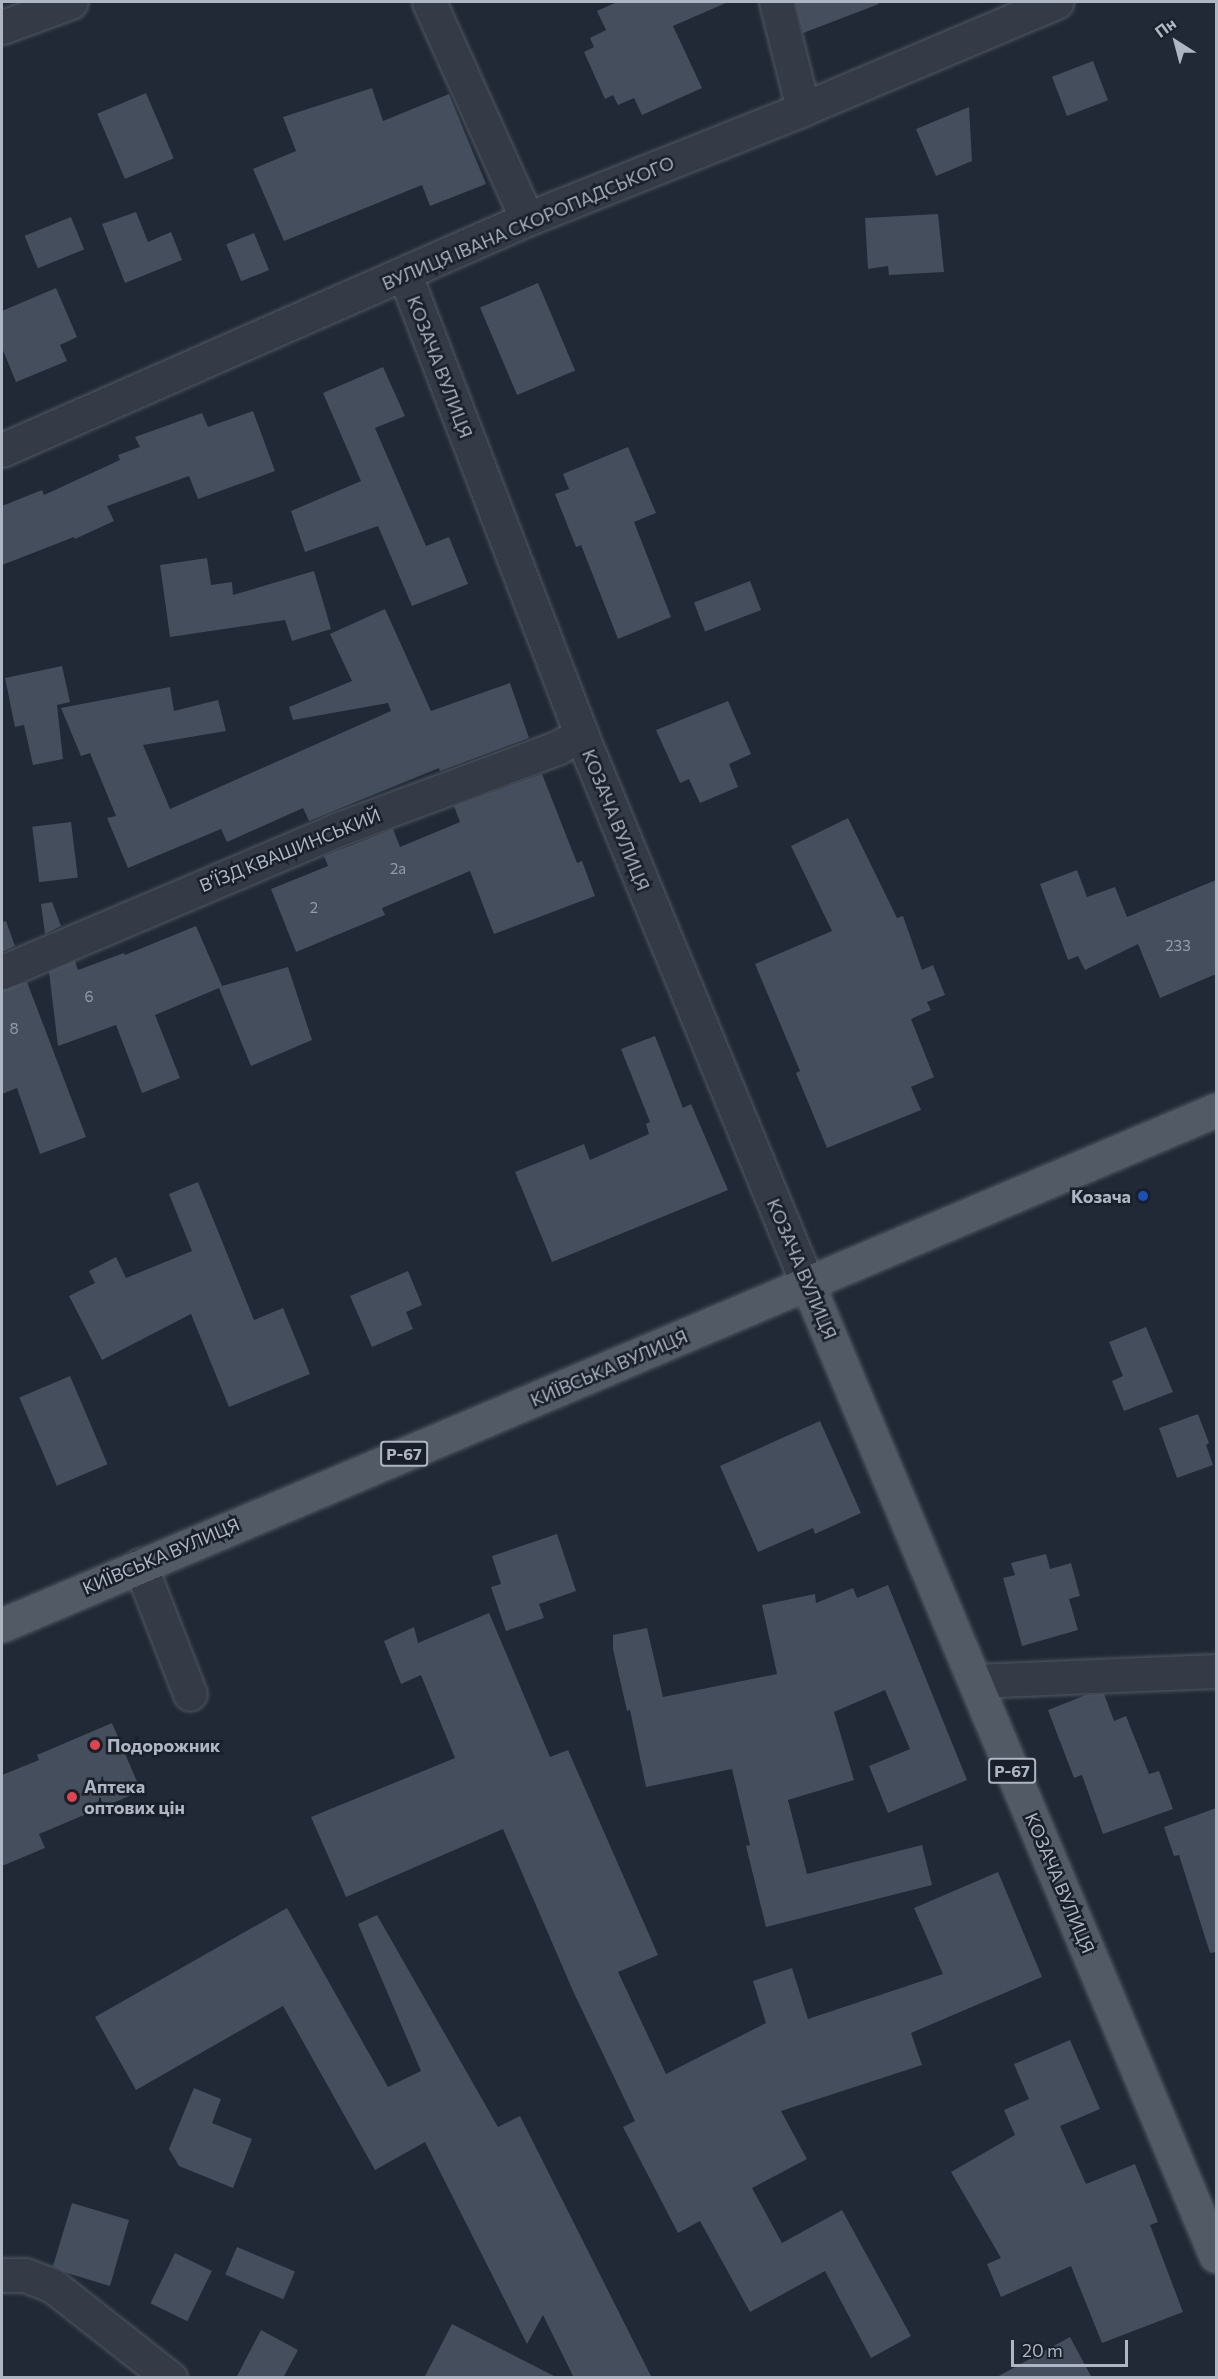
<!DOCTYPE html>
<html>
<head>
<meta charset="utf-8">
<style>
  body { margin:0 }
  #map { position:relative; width:1218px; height:2379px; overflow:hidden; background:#202935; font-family:Commissioner,sans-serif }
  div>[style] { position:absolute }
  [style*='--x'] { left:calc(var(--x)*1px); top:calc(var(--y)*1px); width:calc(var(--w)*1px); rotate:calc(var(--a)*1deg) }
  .building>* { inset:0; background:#444e5d; transform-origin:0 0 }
  .roads { filter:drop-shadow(0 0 2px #515864) drop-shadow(0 0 2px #515864) }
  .minor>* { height:33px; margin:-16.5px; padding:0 16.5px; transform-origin:16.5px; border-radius:16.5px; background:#343b46 }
  .major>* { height:33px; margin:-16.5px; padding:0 16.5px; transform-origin:16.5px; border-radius:16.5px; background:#525a66 }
  .dots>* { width:16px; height:16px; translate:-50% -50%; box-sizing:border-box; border:3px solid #19202b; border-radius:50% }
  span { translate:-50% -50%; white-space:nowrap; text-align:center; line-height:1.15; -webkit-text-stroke:5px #19202b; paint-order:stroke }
  .number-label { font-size:15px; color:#949baa }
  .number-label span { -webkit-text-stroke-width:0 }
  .shield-label span { padding:2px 4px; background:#19202b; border:2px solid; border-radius:4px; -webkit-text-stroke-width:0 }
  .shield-label { font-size:16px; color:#aeb5c3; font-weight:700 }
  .street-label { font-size:18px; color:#aeb5c3 }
  .poi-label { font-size:18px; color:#aeb5c3; font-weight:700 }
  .right { translate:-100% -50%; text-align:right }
  .left { translate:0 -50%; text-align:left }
  .frame { position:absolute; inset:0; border:3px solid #aeb5c3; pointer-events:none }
  .north { position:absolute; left:1146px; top:12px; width:60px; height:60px; -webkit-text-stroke:4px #19202b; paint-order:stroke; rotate:324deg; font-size:16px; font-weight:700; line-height:24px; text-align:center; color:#aeb5c3 }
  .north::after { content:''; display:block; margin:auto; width:21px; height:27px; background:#aeb5c3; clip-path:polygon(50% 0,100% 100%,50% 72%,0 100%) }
  .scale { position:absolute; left:1011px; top:2340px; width:117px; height:27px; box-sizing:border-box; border:3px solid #aeb5c3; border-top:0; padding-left:8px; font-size:18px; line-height:21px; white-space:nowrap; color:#aeb5c3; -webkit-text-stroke:4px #19202b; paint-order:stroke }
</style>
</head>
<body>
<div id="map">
  <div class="building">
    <i style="clip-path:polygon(617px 2px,728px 2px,673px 26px,702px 88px,642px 115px,634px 98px,618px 105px,613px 95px,605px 99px,584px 52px,594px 47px,590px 38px,606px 30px,597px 11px)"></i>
    <i style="clip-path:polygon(795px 2px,878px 2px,879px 4px,803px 33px)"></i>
    <i style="left:1093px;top:61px;width:42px;height:44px;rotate:69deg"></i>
    <i style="clip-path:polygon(372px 88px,383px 121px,449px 94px,486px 184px,430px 206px,422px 185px,284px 241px,253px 169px,296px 151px,283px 117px)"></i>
    <i style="left:146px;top:93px;width:71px;height:53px;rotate:67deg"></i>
    <i style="clip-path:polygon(969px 107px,972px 161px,936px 176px,916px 129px)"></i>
    <i style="clip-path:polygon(136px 212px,148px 242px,171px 232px,182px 260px,125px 283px,102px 224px)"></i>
    <i style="clip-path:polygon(938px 214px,944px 272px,889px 275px,888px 266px,868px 269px,865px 218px)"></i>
    <i style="left:71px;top:217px;width:35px;height:50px;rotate:68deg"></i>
    <i style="left:254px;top:233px;width:40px;height:30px;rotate:68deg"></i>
    <i style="left:538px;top:283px;width:95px;height:63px;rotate:67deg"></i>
    <i style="clip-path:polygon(56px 288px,77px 337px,60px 345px,67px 361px,16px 382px,2px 348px,2px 311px)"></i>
    <i style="clip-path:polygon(383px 367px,405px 416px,375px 428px,426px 546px,449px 537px,468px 584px,412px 606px,378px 526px,305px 552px,291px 511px,361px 481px,323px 393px)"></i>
    <i style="clip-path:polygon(253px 411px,275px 471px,198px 499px,189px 476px,107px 506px,114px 521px,75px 539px,74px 537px,2px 565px,2px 506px,42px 490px,44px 495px,120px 460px,118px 455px,140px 447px,135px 437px,202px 413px,208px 427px)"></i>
    <i style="clip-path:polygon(628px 447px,656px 513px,634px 522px,671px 617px,618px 639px,581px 545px,576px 547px,555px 494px,569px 489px,563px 474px)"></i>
    <i style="clip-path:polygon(207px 558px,211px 585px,232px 582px,233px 595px,314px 571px,331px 629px,292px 641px,285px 620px,170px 637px,160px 565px)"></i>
    <i style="left:750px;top:581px;width:31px;height:60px;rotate:69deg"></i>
    <i style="clip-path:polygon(385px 609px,431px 711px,510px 683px,529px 738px,440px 771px,439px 768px,309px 821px,303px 808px,227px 842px,221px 829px,128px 868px,107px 818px,116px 816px,90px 753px,81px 756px,61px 708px,170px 687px,174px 711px,218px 700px,226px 731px,143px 745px,170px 809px,391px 711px,388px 703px,293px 720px,289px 707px,352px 681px,330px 634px)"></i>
    <i style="clip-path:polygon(62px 666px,70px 702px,57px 705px,63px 759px,33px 765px,24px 725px,15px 727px,5px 678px)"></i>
    <i style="clip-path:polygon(728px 701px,751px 754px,729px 764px,738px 787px,700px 803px,689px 779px,680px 783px,656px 730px)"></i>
    <i style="clip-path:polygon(542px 774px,577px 863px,582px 861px,595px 896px,494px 934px,470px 871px,382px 908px,385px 915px,296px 952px,271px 889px,328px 866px,324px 856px,393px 829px,400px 847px,460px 822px,454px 806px)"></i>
    <i style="clip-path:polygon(848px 818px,897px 918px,903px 916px,922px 970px,933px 965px,945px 995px,927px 1002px,931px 1010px,911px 1019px,934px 1077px,911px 1087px,921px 1110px,827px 1148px,796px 1073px,800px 1071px,755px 964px,832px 931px,791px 846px)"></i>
    <i style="left:71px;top:822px;width:56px;height:39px;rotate:83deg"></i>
    <i style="clip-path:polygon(1077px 870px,1087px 897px,1115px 887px,1127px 917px,1216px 880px,1216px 974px,1160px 998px,1138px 944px,1085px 970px,1078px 956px,1068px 960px,1040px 884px)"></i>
    <i style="clip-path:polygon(52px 902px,61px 926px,45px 934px,41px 904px)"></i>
    <i style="clip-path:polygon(6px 921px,15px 946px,2px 952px,2px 922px)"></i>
    <i style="clip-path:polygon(196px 926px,222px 986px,288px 967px,312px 1040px,251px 1066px,219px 988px,155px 1015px,180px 1078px,142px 1093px,116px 1025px,58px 1046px,49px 972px,75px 961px,78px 970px,124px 953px,125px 955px)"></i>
    <i style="clip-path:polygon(27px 982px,86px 1137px,40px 1154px,17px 1088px,2px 1094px,2px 990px)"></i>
    <i style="clip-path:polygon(655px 1036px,683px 1108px,691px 1104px,728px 1190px,552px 1262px,515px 1172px,584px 1144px,590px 1160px,649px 1134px,646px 1124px,650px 1122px,621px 1049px)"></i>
    <i style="clip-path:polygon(198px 1182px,254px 1320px,283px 1308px,310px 1374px,229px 1407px,191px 1314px,102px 1360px,69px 1296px,95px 1283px,89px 1271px,116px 1257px,126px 1278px,192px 1251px,169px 1194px)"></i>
    <i style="clip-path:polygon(408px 1271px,422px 1305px,406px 1312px,413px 1329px,372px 1347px,350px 1296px)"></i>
    <i style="clip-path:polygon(1146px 1327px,1173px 1392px,1124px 1411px,1112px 1381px,1123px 1376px,1109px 1342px)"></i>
    <i style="left:70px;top:1376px;width:96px;height:55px;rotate:67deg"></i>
    <i style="clip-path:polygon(1198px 1414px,1209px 1443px,1206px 1445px,1213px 1465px,1177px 1478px,1159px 1428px)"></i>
    <i style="clip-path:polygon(820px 1421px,861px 1513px,815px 1534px,813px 1528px,758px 1552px,720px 1466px)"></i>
    <i style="clip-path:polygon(557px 1534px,576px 1591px,539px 1604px,544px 1618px,506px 1631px,491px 1587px,501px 1584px,492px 1556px)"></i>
    <i style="clip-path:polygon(1046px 1554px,1050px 1569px,1071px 1563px,1080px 1596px,1069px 1599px,1078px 1630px,1022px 1646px,1003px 1578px,1015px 1575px,1011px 1563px)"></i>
    <i style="clip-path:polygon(888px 1585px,967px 1780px,888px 1813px,869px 1766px,910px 1749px,885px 1690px,834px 1712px,854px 1780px,788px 1800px,807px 1874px,922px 1845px,932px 1885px,766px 1927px,746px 1846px,750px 1845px,732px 1769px,646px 1787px,630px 1710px,627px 1711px,613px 1649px,613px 1635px,647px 1628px,663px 1697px,777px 1674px,762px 1605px,815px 1594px,816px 1603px,853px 1588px,857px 1598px)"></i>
    <i style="clip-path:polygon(489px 1613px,550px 1757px,568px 1750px,658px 1955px,618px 1972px,666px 2074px,766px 2023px,753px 1981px,792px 1968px,808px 2019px,943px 1974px,914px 1908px,998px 1872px,1042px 1977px,911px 2033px,922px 2065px,781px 2111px,807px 2159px,752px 2188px,782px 2243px,842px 2210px,911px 2336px,871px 2358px,825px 2271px,750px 2312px,700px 2221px,678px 2233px,623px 2127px,635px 2121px,573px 1991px,503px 1829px,346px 1897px,311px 1817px,455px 1758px,421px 1675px,401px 1684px,384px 1641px,414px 1627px,418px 1643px)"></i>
    <i style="clip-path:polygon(1104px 1694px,1114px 1721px,1126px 1716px,1149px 1774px,1159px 1771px,1173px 1809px,1103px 1834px,1082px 1775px,1074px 1778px,1048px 1710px,1086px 1695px)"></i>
    <i style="clip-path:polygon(112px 1723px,141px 1791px,39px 1834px,45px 1848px,2px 1866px,2px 1775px,39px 1760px,37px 1755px)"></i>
    <i style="clip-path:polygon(1216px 1808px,1216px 1952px,1210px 1953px,1179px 1855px,1174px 1856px,1164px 1827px)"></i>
    <i style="clip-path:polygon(287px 1908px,388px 2087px,421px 2071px,358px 1924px,377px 1915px,498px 2127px,520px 2116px,652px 2378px,574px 2378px,543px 2315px,527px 2344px,425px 2142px,375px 2170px,283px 2006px,136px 2090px,95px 2017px)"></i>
    <i style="clip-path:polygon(1070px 2040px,1100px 2109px,1060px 2126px,1086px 2184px,1135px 2164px,1158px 2222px,1150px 2225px,1183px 2312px,1102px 2343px,1071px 2266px,1001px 2297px,987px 2264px,1001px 2258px,951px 2172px,1015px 2135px,1004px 2110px,1029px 2099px,1014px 2064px)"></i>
    <i style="clip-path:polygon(194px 2088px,221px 2099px,212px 2123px,252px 2139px,233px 2188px,179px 2166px,169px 2149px)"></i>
    <i style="clip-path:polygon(72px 2203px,129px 2220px,110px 2286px,67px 2273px,53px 2266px)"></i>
    <i style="left:237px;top:2247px;width:63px;height:30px;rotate:23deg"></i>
    <i style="left:175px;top:2253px;width:41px;height:56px;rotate:26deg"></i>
    <i style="clip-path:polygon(452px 2324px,558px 2378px,424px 2378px)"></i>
    <i style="clip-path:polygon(261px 2330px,298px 2350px,283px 2378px,236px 2378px)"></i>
    <i style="clip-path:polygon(1070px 2337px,1092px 2378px,995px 2378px)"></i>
  </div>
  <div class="roads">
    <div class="minor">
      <i style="--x:429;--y:2;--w:238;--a:65.7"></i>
      <i style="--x:776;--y:2;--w:110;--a:75.8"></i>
      <i style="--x:2;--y:27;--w:73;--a:-19.9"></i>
      <i style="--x:405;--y:275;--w:492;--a:69"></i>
      <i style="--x:581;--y:734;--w:596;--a:67.61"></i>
      <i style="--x:2;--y:450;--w:574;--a:-23.75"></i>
      <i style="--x:527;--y:219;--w:297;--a:-21.7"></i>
      <i style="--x:803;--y:109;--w:275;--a:-22.9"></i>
      <i style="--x:2;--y:972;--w:363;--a:-23"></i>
      <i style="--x:336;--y:830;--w:236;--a:-20.4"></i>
      <i style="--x:557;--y:748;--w:28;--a:-30"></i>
      <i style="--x:140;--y:1565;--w:138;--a:68.8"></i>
      <i style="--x:975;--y:1681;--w:241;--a:-2.4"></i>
      <i style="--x:2;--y:2275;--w:23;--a:0"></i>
      <i style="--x:25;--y:2275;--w:30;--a:21"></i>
      <i style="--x:53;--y:2286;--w:149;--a:38.2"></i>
    </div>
    <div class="major">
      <i style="--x:808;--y:1285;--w:1053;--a:67.21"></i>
      <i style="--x:2;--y:1625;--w:1319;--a:-22.99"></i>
    </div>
  </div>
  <div class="dots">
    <i style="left:1143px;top:1196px;background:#1a4fb4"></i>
    <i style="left:95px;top:1745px;background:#e0444e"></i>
    <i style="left:72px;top:1797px;background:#e0444e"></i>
  </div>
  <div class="number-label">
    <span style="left:398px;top:869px">2а</span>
    <span style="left:314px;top:908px">2</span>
    <span style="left:1178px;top:946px">233</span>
    <span style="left:89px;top:997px">6</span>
    <span style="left:14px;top:1029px">8</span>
  </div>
  <div class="shield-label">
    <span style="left:404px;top:1454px">Р-67</span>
    <span style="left:1012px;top:1771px">Р-67</span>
  </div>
  <div class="street-label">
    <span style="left:528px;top:223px;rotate:-23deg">ВУЛИЦЯ ІВАНА СКОРОПАДСЬКОГО</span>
    <span style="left:440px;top:367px;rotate:69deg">КОЗАЧА ВУЛИЦЯ</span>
    <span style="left:616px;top:820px;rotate:68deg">КОЗАЧА ВУЛИЦЯ</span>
    <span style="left:290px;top:850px;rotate:-22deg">В’ЇЗД КВАШИНСЬКИЙ</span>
    <span style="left:802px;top:1269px;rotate:67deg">КОЗАЧА ВУЛИЦЯ</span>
    <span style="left:609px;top:1368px;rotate:-23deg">КИЇВСЬКА ВУЛИЦЯ</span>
    <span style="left:161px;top:1556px;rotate:-23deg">КИЇВСЬКА ВУЛИЦЯ</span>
    <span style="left:1060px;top:1883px;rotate:67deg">КОЗАЧА ВУЛИЦЯ</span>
  </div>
  <div class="poi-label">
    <span class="right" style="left:1131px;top:1196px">Козача</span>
    <span class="left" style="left:107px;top:1745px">Подорожник</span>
    <span class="left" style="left:84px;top:1797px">Аптека<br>оптових цін</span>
  </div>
  <div class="frame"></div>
  <div class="north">Пн</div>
  <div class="scale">20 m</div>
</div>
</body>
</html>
